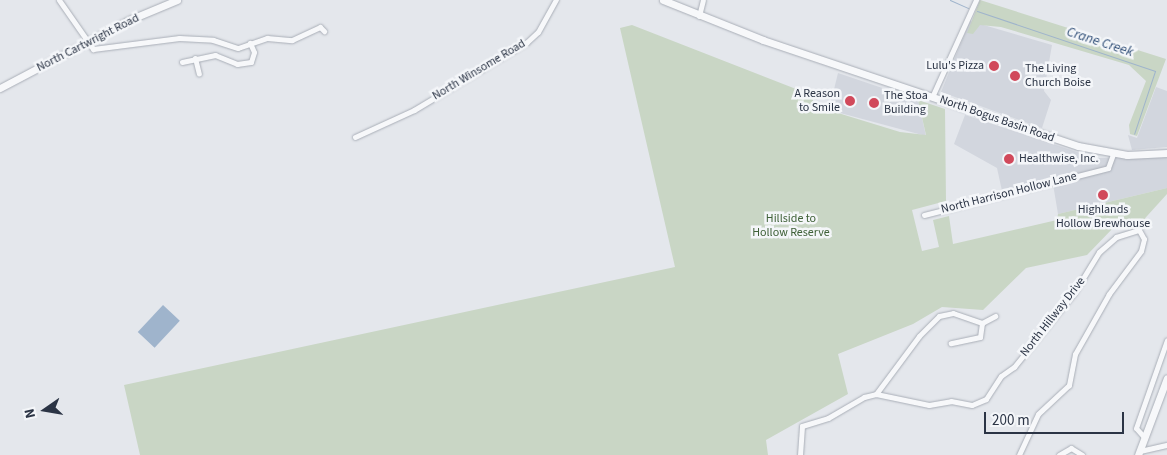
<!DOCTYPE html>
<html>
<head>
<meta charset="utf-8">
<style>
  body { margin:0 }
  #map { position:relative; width:1167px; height:455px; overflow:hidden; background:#e4e7ec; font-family:"Source Sans 3",sans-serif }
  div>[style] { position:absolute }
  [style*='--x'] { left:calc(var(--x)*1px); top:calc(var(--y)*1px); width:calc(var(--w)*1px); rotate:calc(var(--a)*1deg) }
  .built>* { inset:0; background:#d2d6de }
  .green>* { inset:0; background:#c9d6c5 }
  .water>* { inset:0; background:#9fb4cc; transform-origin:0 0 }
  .stream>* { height:1px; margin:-0.5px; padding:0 0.5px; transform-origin:0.5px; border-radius:0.5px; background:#9fb4cc }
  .roads { filter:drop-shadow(0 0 1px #a9aeb7) drop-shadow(0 0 1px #a9aeb7) }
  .minor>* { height:5px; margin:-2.5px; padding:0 2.5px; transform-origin:2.5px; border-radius:2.5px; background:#f7f8fa }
  .tertiary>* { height:7px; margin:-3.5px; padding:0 3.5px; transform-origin:3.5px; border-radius:3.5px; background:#f7f8fa }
  .dots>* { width:14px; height:14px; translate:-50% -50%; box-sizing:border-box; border:2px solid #f4f6f9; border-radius:50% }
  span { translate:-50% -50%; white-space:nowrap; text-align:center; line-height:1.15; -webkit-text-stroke:5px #f4f6f9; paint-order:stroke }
  .street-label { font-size:12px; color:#2b3445 }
  .poi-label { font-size:12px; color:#2b3445 }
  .right { translate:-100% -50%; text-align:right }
  .left { translate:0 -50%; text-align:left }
  .park-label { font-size:12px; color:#3f6138 }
  .water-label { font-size:14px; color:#34527a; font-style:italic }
  .north { position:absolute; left:20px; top:385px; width:50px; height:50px; -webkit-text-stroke:4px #f4f6f9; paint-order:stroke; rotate:257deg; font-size:14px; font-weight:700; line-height:20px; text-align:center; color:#2b3445 }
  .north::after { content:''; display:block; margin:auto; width:18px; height:22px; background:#2b3445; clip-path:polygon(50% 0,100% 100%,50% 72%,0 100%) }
  .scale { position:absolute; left:984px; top:412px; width:140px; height:22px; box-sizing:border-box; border:2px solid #2b3445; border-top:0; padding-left:6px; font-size:15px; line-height:18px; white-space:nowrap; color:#2b3445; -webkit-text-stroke:4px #f4f6f9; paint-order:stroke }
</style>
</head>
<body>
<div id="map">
  <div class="built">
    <i style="clip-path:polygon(970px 21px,1052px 45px,1044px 91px,1051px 100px,1042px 128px,941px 92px)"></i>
    <i style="clip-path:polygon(838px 73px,918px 100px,926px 136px,829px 110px)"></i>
    <i style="clip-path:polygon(1156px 87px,1167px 91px,1167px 147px,1132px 150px,1128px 135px,1137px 138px)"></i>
    <i style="clip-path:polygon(965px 115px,1095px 158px,1167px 157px,1167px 188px,1058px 214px,1052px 178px,1002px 191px,997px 168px,954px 144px)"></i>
  </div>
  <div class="green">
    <i style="clip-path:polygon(980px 0,1166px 59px,1137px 136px,1130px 134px,1129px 125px,1146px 81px,1129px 65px,1001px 27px,980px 25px,973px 34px,967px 33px)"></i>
    <i style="clip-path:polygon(632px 25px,814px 96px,812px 105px,900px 132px,926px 135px,918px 100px,945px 109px,946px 201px,912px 210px,922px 251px,939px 247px,933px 220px,949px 216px,953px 244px,1057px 220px,1058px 214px,1167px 188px,1167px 194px,1138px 226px,1115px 226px,1087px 255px,1026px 268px,983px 310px,942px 307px,913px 324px,838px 354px,848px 394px,766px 440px,768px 455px,140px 455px,124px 385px,675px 267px,620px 28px)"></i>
  </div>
  <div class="water">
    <i style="left:163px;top:305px;width:23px;height:37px;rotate:43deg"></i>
  </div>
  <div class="stream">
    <i style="--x:950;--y:0;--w:20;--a:24"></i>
    <i style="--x:977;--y:11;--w:188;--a:18.6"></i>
    <i style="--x:1155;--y:71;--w:66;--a:108.4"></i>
  </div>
  <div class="roads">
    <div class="minor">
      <i style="--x:59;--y:0;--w:60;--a:55.2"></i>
      <i style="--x:93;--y:49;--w:87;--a:-7.3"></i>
      <i style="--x:179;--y:38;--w:34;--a:3"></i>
      <i style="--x:213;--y:40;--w:26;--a:18"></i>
      <i style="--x:238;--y:48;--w:31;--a:-19"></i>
      <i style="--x:267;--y:38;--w:25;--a:5"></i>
      <i style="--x:292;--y:40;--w:31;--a:-25"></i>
      <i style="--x:320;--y:27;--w:6;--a:45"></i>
      <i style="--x:699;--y:16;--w:16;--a:-76"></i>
      <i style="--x:195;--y:58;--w:16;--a:76"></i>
      <i style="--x:182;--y:62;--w:34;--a:-12"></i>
      <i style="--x:215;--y:55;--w:24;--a:22"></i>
      <i style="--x:237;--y:64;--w:14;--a:-8"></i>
      <i style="--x:251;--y:62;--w:10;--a:-73"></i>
      <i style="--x:254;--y:52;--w:10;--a:-114"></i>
      <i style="--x:932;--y:97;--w:107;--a:-65.6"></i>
      <i style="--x:355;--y:137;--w:65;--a:-24.6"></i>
      <i style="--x:414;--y:110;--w:131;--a:-30.9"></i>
      <i style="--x:526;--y:43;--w:16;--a:-43"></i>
      <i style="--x:538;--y:32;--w:37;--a:-61"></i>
      <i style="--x:924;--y:215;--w:190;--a:-14.3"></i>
      <i style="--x:1108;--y:168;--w:15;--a:-70"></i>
      <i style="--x:982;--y:323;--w:15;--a:-28"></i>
      <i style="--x:876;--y:394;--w:72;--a:-53.4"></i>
      <i style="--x:919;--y:336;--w:28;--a:-45"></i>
      <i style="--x:939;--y:316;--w:14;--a:-12"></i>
      <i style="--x:953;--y:313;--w:31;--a:19"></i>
      <i style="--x:982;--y:323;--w:14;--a:98"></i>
      <i style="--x:980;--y:337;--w:30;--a:168"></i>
      <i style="--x:1145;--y:438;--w:13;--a:-132"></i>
      <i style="--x:1136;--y:428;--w:93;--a:-70.6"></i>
      <i style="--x:1140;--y:451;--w:28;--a:-13"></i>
      <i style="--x:800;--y:455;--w:29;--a:-86"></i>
      <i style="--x:802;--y:426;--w:27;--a:-17"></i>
      <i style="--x:828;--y:418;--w:42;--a:-30.3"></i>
      <i style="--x:864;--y:397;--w:12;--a:-14"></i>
      <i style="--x:876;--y:394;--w:54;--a:11.7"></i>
      <i style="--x:929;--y:405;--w:22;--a:-10"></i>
      <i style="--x:951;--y:401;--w:21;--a:11"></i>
      <i style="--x:972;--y:405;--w:15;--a:-23"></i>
      <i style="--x:986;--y:399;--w:27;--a:-57"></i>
      <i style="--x:1001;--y:376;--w:16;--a:-35"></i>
      <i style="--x:1014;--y:367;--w:95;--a:-51"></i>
      <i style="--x:1074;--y:293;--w:48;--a:-58.6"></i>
      <i style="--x:1099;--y:252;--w:23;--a:-41"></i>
      <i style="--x:1116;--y:237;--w:24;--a:-17"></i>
      <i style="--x:1139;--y:230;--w:10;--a:61"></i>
      <i style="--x:1144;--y:239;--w:12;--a:104"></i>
      <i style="--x:1141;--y:251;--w:54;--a:126.7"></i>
      <i style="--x:1109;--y:294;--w:69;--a:119.5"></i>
      <i style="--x:1075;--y:354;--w:32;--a:101"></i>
      <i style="--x:1069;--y:385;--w:42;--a:136.9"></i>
      <i style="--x:1038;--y:414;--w:45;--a:114.9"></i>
      <i style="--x:1059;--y:455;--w:14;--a:-30"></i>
      <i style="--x:1071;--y:448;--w:13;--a:32"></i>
    </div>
    <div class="tertiary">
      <i style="--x:663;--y:0;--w:108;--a:21.8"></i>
      <i style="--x:763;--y:40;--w:332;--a:18.6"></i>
      <i style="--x:1078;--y:146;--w:50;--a:10.4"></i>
      <i style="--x:1127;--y:155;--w:40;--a:-2.9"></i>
      <i style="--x:0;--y:88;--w:146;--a:-27.8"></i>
      <i style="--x:129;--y:20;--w:52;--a:-22.6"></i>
      <i style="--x:1138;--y:455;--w:82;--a:-69.4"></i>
    </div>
  </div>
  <div class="dots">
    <i style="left:994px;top:66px;background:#d1495b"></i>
    <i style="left:1015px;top:76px;background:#d1495b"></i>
    <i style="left:850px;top:101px;background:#d1495b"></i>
    <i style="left:874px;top:103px;background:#d1495b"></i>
    <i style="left:1009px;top:159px;background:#d1495b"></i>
    <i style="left:1103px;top:195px;background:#d1495b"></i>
  </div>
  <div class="street-label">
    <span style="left:88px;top:43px;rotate:-27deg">North Cartwright Road</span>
    <span style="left:479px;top:70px;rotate:-31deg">North Winsome Road</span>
    <span style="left:997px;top:119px;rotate:19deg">North Bogus Basin Road</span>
    <span style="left:1009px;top:193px;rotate:-14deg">North Harrison Hollow Lane</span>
    <span style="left:1053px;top:317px;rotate:-52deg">North Hillway Drive</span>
  </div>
  <div class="poi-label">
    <span class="right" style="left:984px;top:66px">Lulu's Pizza</span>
    <span class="left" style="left:1025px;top:76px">The Living<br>Church Boise</span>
    <span class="right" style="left:840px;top:101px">A Reason<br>to Smile</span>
    <span class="left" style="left:884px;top:103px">The Stoa<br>Building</span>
    <span class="left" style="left:1019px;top:159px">Healthwise, Inc.</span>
    <span style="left:1103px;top:217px">Highlands<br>Hollow Brewhouse</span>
  </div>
  <div class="park-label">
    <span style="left:791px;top:226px">Hillside to<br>Hollow Reserve</span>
  </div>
  <div class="water-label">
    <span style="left:1100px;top:42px;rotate:18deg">Crane Creek</span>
  </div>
  <div class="north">N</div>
  <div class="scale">200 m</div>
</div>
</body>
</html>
